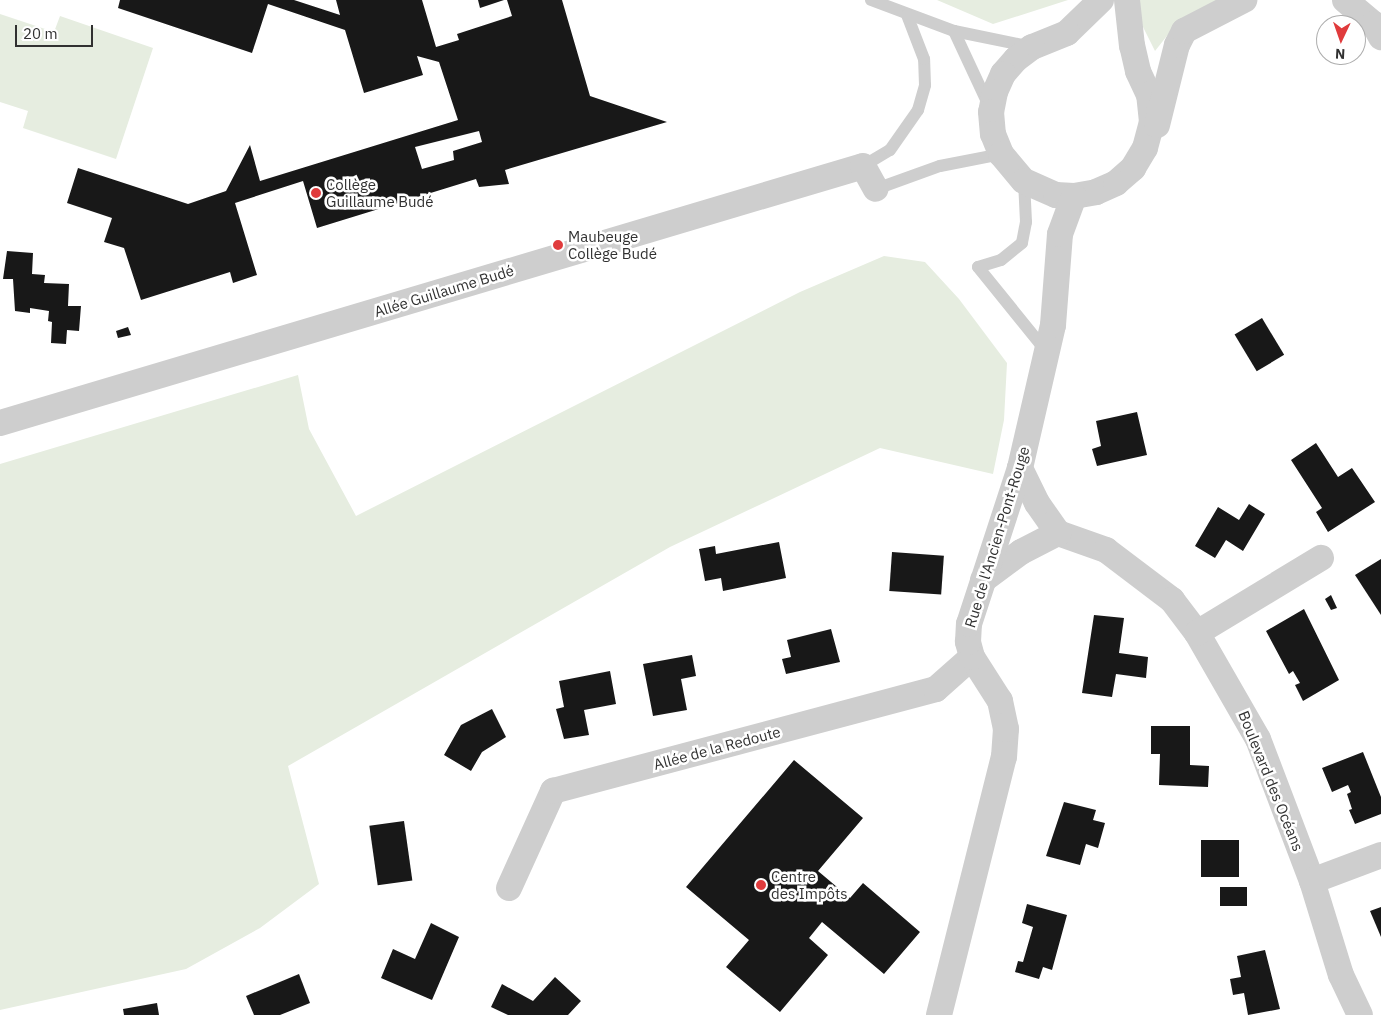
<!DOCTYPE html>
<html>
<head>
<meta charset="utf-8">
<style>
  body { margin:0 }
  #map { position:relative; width:1381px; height:1015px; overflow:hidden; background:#fff; font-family:"IBM Plex Sans",sans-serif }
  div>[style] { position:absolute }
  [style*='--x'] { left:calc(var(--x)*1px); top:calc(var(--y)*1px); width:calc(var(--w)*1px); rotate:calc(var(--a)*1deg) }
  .green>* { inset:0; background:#e6ede0 }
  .building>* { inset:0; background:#181818; transform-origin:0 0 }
  .lane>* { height:12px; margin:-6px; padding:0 6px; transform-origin:6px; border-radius:6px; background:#cecece }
  .street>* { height:26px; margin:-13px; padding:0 13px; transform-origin:13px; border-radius:13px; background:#cecece }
  .dots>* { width:14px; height:14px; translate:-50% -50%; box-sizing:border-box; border:2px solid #fff; border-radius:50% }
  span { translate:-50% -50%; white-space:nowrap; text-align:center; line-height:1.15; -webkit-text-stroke:5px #fff; paint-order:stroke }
  .poi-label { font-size:15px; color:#313131 }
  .left { translate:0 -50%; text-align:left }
  .street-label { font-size:15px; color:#313131 }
  .north { position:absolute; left:1316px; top:15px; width:50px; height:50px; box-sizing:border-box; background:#fff; border:1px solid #adadad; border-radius:50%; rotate:183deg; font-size:14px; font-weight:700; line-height:20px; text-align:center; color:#313131 }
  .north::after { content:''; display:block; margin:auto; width:18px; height:22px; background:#e03b3c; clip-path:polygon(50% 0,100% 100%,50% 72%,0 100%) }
  .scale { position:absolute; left:15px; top:25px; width:78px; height:22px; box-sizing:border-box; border:2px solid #313131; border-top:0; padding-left:6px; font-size:15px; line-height:18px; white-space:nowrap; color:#313131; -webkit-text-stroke:4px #fff; paint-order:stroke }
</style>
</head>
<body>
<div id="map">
  <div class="green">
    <i style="clip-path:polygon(937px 0,1068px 0,993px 24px)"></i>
    <i style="clip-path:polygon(1138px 0,1222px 0,1174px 27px,1155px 51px,1139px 19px)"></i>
    <i style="clip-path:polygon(0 14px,54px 32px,60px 16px,153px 48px,116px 159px,23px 128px,28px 111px,0 102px)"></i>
    <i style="clip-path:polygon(884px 256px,925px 262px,959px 299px,1007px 363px,1004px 420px,993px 474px,880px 448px,670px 547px,288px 766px,319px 884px,260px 928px,186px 969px,0 1010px,0 464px,298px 375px,309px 429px,356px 516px,800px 292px)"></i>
  </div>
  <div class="building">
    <i style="clip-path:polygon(evenodd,120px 0,294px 0,340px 15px,336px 0,422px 0,436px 47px,459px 40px,457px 34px,512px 16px,507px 0,562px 0,590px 96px,667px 122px,505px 170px,509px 184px,479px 187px,476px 179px,317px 228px,303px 181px,235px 203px,257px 275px,233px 283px,230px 272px,141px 300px,124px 248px,104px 242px,112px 218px,67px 203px,78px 168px,188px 204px,226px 191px,250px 145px,260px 181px,458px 120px,439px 62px,417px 56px,423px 75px,364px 93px,345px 30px,268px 4px,252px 53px,118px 8px,120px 0,479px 131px,482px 142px,453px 151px,454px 160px,422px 169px,415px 147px,479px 131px)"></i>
    <i style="clip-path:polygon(478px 0,504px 0,480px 8px)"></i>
    <i style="clip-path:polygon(7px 251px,33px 253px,32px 274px,45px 275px,44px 283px,69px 284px,68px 306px,81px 306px,79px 331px,67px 330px,66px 344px,51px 343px,52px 322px,48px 321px,49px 311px,30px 308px,30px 313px,15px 311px,13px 279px,3px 279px)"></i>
    <i style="left:1262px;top:318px;width:43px;height:32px;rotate:59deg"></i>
    <i style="clip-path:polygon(128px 327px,131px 335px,118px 338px,116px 331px)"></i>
    <i style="clip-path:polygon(1137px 412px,1147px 455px,1097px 466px,1092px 449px,1101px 446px,1096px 421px)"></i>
    <i style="clip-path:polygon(1316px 443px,1338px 477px,1352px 468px,1375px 502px,1328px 532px,1316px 512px,1322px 508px,1291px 460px)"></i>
    <i style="clip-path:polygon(1249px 504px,1265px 514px,1243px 551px,1226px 540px,1215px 558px,1195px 546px,1218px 507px,1239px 520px)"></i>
    <i style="clip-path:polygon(779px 542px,786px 578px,723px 591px,721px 578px,705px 581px,699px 549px,715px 546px,716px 554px)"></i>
    <i style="left:892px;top:552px;width:52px;height:39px;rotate:4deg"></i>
    <i style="clip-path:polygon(1381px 559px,1381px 615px,1355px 575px)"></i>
    <i style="clip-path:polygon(1331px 595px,1337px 608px,1331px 610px,1325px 599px)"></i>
    <i style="clip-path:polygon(1304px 609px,1339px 680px,1303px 701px,1295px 685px,1300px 683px,1293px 671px,1289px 674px,1266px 631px)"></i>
    <i style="clip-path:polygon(1094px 615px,1124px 618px,1119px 653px,1148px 657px,1146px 678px,1116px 674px,1112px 697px,1082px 693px)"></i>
    <i style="clip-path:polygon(831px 629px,840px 662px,786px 674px,782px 659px,791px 657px,787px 640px)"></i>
    <i style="clip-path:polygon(692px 655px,696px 676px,681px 679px,687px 710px,653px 716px,643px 664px)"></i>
    <i style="clip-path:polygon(610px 671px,616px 704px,584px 710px,589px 735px,564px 739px,556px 709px,564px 707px,559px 681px)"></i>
    <i style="clip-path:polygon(492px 709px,506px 737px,482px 752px,471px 771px,444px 755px,461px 725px)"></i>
    <i style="clip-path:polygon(1151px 726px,1190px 726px,1190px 765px,1209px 766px,1208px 787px,1159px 785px,1160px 754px,1151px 754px)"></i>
    <i style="clip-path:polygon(1363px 752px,1381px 797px,1381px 814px,1355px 824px,1349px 810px,1352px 809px,1347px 794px,1351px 792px,1348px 785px,1332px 792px,1322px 768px)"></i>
    <i style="clip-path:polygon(794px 760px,863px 818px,818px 871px,850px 898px,863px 883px,920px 932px,884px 974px,822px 922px,809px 938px,828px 955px,780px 1012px,726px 967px,749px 940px,686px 887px)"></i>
    <i style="clip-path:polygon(1064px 802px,1096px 810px,1093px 820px,1105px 823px,1098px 848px,1086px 844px,1080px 865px,1046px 856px)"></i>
    <i style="left:404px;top:821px;width:60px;height:35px;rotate:82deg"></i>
    <i style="left:1201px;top:840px;width:38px;height:37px"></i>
    <i style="left:1220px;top:887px;width:27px;height:19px"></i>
    <i style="clip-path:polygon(1027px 904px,1067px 915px,1052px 970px,1043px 967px,1039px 979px,1015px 972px,1018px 961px,1023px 962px,1033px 927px,1022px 923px)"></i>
    <i style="clip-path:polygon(1381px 907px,1381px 937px,1370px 911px)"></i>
    <i style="clip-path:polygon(431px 923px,459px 937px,432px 1000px,381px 978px,393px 949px,415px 959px)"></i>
    <i style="clip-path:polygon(1265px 950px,1280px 1009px,1248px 1015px,1244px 993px,1233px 995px,1230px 979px,1241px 977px,1237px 956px)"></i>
    <i style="clip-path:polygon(299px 974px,310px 1003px,280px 1015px,254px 1015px,246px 996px)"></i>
    <i style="clip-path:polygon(555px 977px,581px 1001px,568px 1015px,508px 1015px,491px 1007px,502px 984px,533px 1001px)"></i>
    <i style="clip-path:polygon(157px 1003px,159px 1015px,124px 1015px,123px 1009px)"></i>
  </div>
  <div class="lane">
    <i style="--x:871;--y:0;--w:89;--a:20.5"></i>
    <i style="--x:954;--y:31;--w:80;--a:11.6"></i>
    <i style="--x:954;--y:31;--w:83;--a:65"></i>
    <i style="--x:863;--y:166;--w:31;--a:-31"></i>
    <i style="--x:890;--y:150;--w:49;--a:-55"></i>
    <i style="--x:918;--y:110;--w:26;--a:-74"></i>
    <i style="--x:925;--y:85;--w:26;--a:-92"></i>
    <i style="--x:924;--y:59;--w:47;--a:-111.1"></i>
    <i style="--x:1024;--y:181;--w:41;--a:87.2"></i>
    <i style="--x:1026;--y:222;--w:21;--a:101"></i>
    <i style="--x:1022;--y:243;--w:27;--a:141"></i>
    <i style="--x:1001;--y:260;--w:24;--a:163"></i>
    <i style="--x:978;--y:267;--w:108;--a:51"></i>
    <i style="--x:876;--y:189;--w:68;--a:-19.8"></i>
    <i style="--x:940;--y:166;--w:62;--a:-11.1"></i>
  </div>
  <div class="street">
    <i style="--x:1101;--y:0;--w:47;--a:135.9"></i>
    <i style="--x:1067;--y:33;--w:38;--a:158"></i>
    <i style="--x:1032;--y:47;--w:20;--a:143"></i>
    <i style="--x:1016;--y:59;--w:20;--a:131"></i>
    <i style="--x:1003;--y:74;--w:20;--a:114"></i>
    <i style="--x:995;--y:92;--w:20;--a:101"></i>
    <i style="--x:991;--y:112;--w:22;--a:85"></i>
    <i style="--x:993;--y:134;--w:22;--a:68"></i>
    <i style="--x:1001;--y:154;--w:35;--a:50"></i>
    <i style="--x:1024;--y:181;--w:35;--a:24"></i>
    <i style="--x:1056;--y:195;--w:18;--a:3"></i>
    <i style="--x:1074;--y:196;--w:22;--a:-10"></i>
    <i style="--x:1096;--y:192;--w:22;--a:-24"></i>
    <i style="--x:1116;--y:183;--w:23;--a:-41"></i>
    <i style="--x:1133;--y:168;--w:23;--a:-59"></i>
    <i style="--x:1145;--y:148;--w:27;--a:-75"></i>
    <i style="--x:1152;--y:122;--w:27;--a:-96"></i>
    <i style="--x:1149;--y:95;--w:26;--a:-115"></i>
    <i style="--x:1138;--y:71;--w:26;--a:-103"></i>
    <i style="--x:1132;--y:46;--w:46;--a:-96.2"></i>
    <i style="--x:1345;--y:0;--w:38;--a:40"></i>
    <i style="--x:1374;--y:24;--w:15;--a:62"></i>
    <i style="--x:1157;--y:125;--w:82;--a:-76"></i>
    <i style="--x:1177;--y:45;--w:16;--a:-63"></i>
    <i style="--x:1184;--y:31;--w:68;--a:-27.3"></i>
    <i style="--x:0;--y:423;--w:900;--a:-16.58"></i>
    <i style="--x:863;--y:166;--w:26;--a:61"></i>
    <i style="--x:1058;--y:533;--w:51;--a:19.5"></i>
    <i style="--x:1106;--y:550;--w:83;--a:37.1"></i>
    <i style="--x:1172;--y:600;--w:41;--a:52.9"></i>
    <i style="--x:1197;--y:633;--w:122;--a:60.1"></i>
    <i style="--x:1258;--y:739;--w:152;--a:69.2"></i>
    <i style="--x:1312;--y:881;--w:98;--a:72.9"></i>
    <i style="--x:1341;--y:975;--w:44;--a:64.6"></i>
    <i style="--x:983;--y:580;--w:47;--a:-36.4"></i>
    <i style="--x:1021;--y:552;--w:42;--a:-27.2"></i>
    <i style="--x:1058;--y:533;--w:37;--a:-125"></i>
    <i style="--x:1037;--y:503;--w:39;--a:-116"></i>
    <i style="--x:1197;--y:633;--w:145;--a:-31.2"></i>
    <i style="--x:1312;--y:881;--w:74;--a:-20.6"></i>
    <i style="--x:509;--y:888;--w:107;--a:-65.6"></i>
    <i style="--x:553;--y:791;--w:396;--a:-14.9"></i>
    <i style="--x:936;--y:689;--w:48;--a:-41.6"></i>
    <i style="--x:939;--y:1015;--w:266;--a:-75.9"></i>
    <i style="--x:1004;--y:757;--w:28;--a:-86"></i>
    <i style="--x:1006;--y:729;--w:29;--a:-102"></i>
    <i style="--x:1000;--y:701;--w:52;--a:-122.5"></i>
    <i style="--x:972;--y:657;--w:16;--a:-105"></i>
    <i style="--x:968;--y:642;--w:18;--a:-87"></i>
    <i style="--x:969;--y:624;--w:164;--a:-71.9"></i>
    <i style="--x:1020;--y:468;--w:147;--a:-77"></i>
    <i style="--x:1053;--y:325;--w:91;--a:-85.6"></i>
    <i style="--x:1060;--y:234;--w:40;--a:-69.8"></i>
  </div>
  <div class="dots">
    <i style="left:316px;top:193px;background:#e03b3c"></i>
    <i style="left:558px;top:245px;background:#e03b3c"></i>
    <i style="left:761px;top:885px;background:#e03b3c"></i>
  </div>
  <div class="poi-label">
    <span class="left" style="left:326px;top:193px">Collège<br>Guillaume Budé</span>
    <span class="left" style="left:568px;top:245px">Maubeuge<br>Collège Budé</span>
    <span class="left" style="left:771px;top:885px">Centre<br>des Impôts</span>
  </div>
  <div class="street-label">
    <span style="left:444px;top:291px;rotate:-17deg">Allée Guillaume Budé</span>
    <span style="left:997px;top:537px;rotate:-73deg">Rue de l'Ancien-Pont-Rouge</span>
    <span style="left:717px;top:748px;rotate:-15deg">Allée de la Redoute</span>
    <span style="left:1271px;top:781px;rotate:68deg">Boulevard des Océans</span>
  </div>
  <div class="north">N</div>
  <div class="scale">20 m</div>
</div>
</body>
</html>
